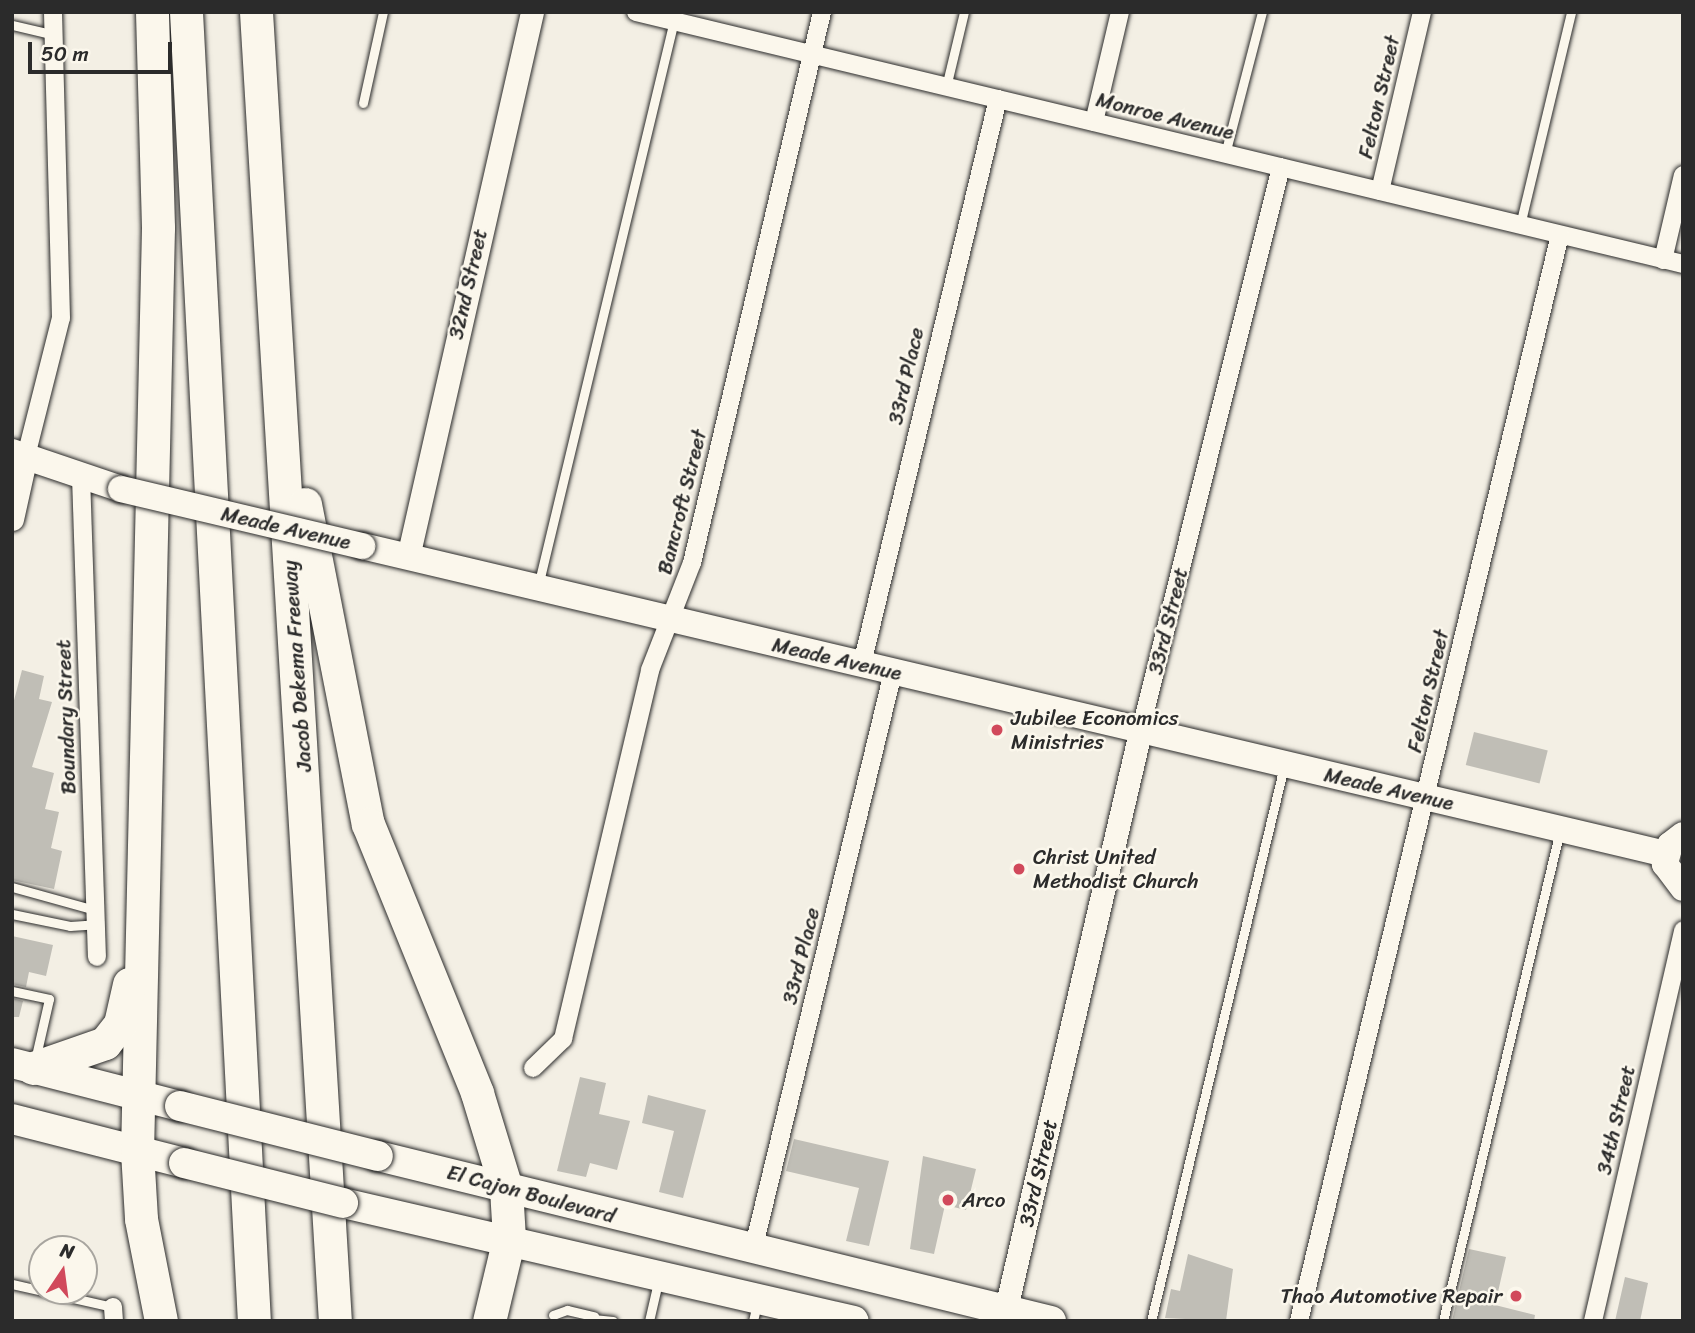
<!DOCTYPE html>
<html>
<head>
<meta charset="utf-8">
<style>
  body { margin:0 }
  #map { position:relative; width:1695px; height:1333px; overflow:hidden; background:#f3efe4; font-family:Sriracha,sans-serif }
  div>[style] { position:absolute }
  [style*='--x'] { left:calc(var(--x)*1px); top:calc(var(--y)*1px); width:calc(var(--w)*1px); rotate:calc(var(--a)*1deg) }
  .building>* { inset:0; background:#c0beb6; transform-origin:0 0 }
  .roads { filter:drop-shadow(0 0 2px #2b2b2b) drop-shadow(0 0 2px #2b2b2b) }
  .service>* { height:9px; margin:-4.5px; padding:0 4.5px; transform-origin:4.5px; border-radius:4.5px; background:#fbf7ec }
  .minor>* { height:18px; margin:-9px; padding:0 9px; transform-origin:9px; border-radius:9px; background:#fbf7ec }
  .tertiary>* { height:23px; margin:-11.5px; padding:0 11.5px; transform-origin:11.5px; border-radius:11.5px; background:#fbf7ec }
  .secondary>* { height:26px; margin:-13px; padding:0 13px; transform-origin:13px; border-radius:13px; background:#fbf7ec }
  .primary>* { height:30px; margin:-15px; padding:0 15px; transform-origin:15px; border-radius:15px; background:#fbf7ec }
  .motorway>* { height:33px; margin:-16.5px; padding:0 16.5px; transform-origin:16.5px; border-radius:16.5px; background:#fbf7ec }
  .bridges { filter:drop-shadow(0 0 2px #2b2b2b) drop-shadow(0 0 2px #2b2b2b) }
  .secondary-bridge>* { height:26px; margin:-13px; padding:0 13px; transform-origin:13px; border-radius:13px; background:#fbf7ec }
  .primary-bridge>* { height:30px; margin:-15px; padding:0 15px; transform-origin:15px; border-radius:15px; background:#fbf7ec }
  .dots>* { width:19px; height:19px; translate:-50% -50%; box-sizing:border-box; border:4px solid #fbf7ec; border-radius:50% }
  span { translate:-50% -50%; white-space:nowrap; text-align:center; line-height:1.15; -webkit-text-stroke:5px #fbf7ec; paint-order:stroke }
  .street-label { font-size:21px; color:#2b2b2b }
  .poi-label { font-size:21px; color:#2b2b2b }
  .left { translate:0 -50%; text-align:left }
  .right { translate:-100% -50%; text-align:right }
  .frame { position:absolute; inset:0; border:14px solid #2b2b2b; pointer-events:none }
  .north { position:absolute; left:28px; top:1235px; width:70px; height:70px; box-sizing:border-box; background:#fbf7ec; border:2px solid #a8a59f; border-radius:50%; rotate:13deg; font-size:19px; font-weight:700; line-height:28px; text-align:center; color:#2b2b2b }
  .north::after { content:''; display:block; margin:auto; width:24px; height:32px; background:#d1495b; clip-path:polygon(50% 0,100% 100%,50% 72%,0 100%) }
  .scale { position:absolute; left:28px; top:42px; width:144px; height:32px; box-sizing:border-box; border:4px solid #2b2b2b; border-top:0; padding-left:9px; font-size:21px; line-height:24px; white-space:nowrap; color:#2b2b2b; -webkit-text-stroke:5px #fbf7ec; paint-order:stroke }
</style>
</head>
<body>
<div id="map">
  <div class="building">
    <i style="clip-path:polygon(22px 670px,44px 676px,39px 699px,52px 702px,32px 767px,54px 773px,45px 809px,59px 812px,51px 848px,62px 851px,54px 889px,12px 880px,12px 708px)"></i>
    <i style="left:1474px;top:732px;width:76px;height:34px;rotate:14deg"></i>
    <i style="clip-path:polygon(12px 936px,53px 945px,46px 976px,29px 972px,26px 987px,12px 984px)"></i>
    <i style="clip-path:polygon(12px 998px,23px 1001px,19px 1017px,12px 1017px)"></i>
    <i style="clip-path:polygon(580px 1077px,606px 1083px,599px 1114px,630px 1121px,617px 1170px,590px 1163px,586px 1177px,557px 1171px)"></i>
    <i style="clip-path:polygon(648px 1095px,706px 1110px,683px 1198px,659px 1192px,674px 1131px,642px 1123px)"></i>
    <i style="clip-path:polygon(794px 1139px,889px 1161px,869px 1246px,846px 1241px,859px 1188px,786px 1171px)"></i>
    <i style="clip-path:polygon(923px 1156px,976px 1169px,966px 1210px,945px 1205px,934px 1254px,910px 1249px)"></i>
    <i style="clip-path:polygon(1469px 1249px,1506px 1257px,1495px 1305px,1535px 1315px,1534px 1321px,1452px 1321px)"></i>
    <i style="clip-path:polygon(1188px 1254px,1233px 1269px,1226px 1321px,1165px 1318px,1171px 1289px,1180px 1291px)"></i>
    <i style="clip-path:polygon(1625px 1277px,1648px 1283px,1640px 1321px,1615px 1321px)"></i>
  </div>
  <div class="roads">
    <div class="service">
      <i style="--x:12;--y:25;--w:44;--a:13.1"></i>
      <i style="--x:946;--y:87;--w:77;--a:-76.5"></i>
      <i style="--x:363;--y:103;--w:93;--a:-77.6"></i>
      <i style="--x:1225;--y:154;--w:147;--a:-75.4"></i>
      <i style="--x:1520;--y:225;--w:219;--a:-76.5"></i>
      <i style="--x:538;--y:586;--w:590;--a:-76.48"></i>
      <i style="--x:12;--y:887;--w:86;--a:15.5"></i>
      <i style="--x:12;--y:914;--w:59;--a:11.7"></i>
      <i style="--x:70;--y:926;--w:26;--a:-4"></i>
      <i style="--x:12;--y:991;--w:38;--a:12"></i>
      <i style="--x:49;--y:999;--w:63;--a:102.9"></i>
      <i style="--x:12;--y:1284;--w:31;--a:13"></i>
      <i style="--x:42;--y:1291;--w:73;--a:12.7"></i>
      <i style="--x:553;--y:1315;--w:15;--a:-20"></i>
      <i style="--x:567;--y:1310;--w:28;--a:13"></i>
      <i style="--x:593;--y:1319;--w:20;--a:6"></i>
      <i style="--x:649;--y:1321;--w:40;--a:-77"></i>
      <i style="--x:753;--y:1321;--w:18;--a:-77"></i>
      <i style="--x:1151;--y:1321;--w:571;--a:-76.52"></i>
      <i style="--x:1443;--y:1321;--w:505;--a:-76.6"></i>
    </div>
    <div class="minor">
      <i style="--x:636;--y:12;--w:1077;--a:13.53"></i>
      <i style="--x:1094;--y:122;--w:113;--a:-76.7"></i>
      <i style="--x:1380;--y:191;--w:184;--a:-76.8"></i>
      <i style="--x:1663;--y:260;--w:87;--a:-76.8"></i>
      <i style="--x:26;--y:456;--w:142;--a:-75.8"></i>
      <i style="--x:61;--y:318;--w:306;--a:-91.5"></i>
      <i style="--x:81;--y:476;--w:481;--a:88.1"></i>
      <i style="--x:862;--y:664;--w:581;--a:-76.47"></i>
      <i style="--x:1141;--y:728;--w:578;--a:-75.99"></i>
      <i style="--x:533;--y:1068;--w:42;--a:-44"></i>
      <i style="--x:563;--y:1039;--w:379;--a:-76.7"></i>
      <i style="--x:650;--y:670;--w:115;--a:-68.6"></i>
      <i style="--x:692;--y:563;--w:566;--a:-76.72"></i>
      <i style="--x:753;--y:1250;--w:595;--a:-76.38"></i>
      <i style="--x:113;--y:1307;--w:14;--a:86"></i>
      <i style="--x:1299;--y:1321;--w:1117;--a:-76.49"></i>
      <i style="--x:1593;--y:1321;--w:401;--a:-77"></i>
    </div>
    <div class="tertiary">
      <i style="--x:12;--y:519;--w:65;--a:-77.5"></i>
      <i style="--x:408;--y:557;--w:559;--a:-77.18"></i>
      <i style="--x:1003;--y:1321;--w:609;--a:-76.9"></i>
    </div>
    <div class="secondary">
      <i style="--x:12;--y:452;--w:115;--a:18.7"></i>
      <i style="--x:362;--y:546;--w:1340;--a:13.29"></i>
      <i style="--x:1683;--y:835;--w:16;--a:142"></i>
      <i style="--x:1670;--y:845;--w:20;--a:105"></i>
      <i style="--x:1665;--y:864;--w:30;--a:53"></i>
    </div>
    <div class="primary">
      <i style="--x:12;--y:1063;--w:173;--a:14.4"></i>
      <i style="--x:12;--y:1119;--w:178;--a:14.3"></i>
      <i style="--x:378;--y:1156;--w:693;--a:13.78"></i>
      <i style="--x:343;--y:1203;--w:524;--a:13"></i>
    </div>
    <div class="motorway">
      <i style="--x:152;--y:12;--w:216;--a:88.4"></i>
      <i style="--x:158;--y:228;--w:923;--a:91.3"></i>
      <i style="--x:137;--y:1151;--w:68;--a:86.6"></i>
      <i style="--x:141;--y:1219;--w:104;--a:78.9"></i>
      <i style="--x:186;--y:12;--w:1311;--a:87.03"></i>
      <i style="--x:256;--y:12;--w:1311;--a:86.55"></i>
      <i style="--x:305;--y:504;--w:326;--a:78.9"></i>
      <i style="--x:368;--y:824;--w:290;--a:67.9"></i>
      <i style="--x:477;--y:1093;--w:99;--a:73"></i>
      <i style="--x:506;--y:1188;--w:50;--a:86.6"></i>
      <i style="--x:509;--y:1238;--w:85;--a:103.5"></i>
      <i style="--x:33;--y:1068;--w:76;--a:-19.1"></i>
      <i style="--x:105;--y:1043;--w:24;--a:-52"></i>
      <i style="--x:120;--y:1024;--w:41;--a:-77.3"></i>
    </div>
  </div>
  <div class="bridges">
    <div class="secondary-bridge">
      <i style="--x:121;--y:489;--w:248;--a:13.3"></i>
    </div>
    <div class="primary-bridge">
      <i style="--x:180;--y:1106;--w:204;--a:14.2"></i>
      <i style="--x:184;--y:1163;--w:164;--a:14.1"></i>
    </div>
  </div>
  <div class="dots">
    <i style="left:997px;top:730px;background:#d1495b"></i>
    <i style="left:1019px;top:869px;background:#d1495b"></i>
    <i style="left:948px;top:1200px;background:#d1495b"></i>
    <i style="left:1516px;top:1296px;background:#d1495b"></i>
  </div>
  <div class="street-label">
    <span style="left:1379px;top:97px;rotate:-77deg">Felton Street</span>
    <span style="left:1165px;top:116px;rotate:14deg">Monroe Avenue</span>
    <span style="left:468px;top:284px;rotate:-77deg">32nd Street</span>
    <span style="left:906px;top:376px;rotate:-77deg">33rd Place</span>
    <span style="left:682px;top:502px;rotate:-76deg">Bancroft Street</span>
    <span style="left:286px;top:528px;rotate:13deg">Meade Avenue</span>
    <span style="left:1168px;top:621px;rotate:-76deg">33rd Street</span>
    <span style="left:837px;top:659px;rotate:13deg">Meade Avenue</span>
    <span style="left:297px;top:666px;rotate:-94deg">Jacob Dekema Freeway</span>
    <span style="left:1428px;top:691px;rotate:-77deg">Felton Street</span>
    <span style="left:66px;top:717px;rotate:-92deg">Boundary Street</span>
    <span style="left:1389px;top:789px;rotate:13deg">Meade Avenue</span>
    <span style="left:801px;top:956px;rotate:-76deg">33rd Place</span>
    <span style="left:1616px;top:1120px;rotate:-77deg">34th Street</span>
    <span style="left:1038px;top:1173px;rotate:-77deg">33rd Street</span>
    <span style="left:531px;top:1194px;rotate:15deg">El Cajon Boulevard</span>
  </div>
  <div class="poi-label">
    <span class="left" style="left:1011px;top:730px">Jubilee Economics<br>Ministries</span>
    <span class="left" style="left:1033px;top:869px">Christ United<br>Methodist Church</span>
    <span class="left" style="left:962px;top:1200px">Arco</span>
    <span class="right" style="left:1502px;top:1296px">Thao Automotive Repair</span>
  </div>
  <div class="frame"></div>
  <div class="north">N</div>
  <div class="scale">50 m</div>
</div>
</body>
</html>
